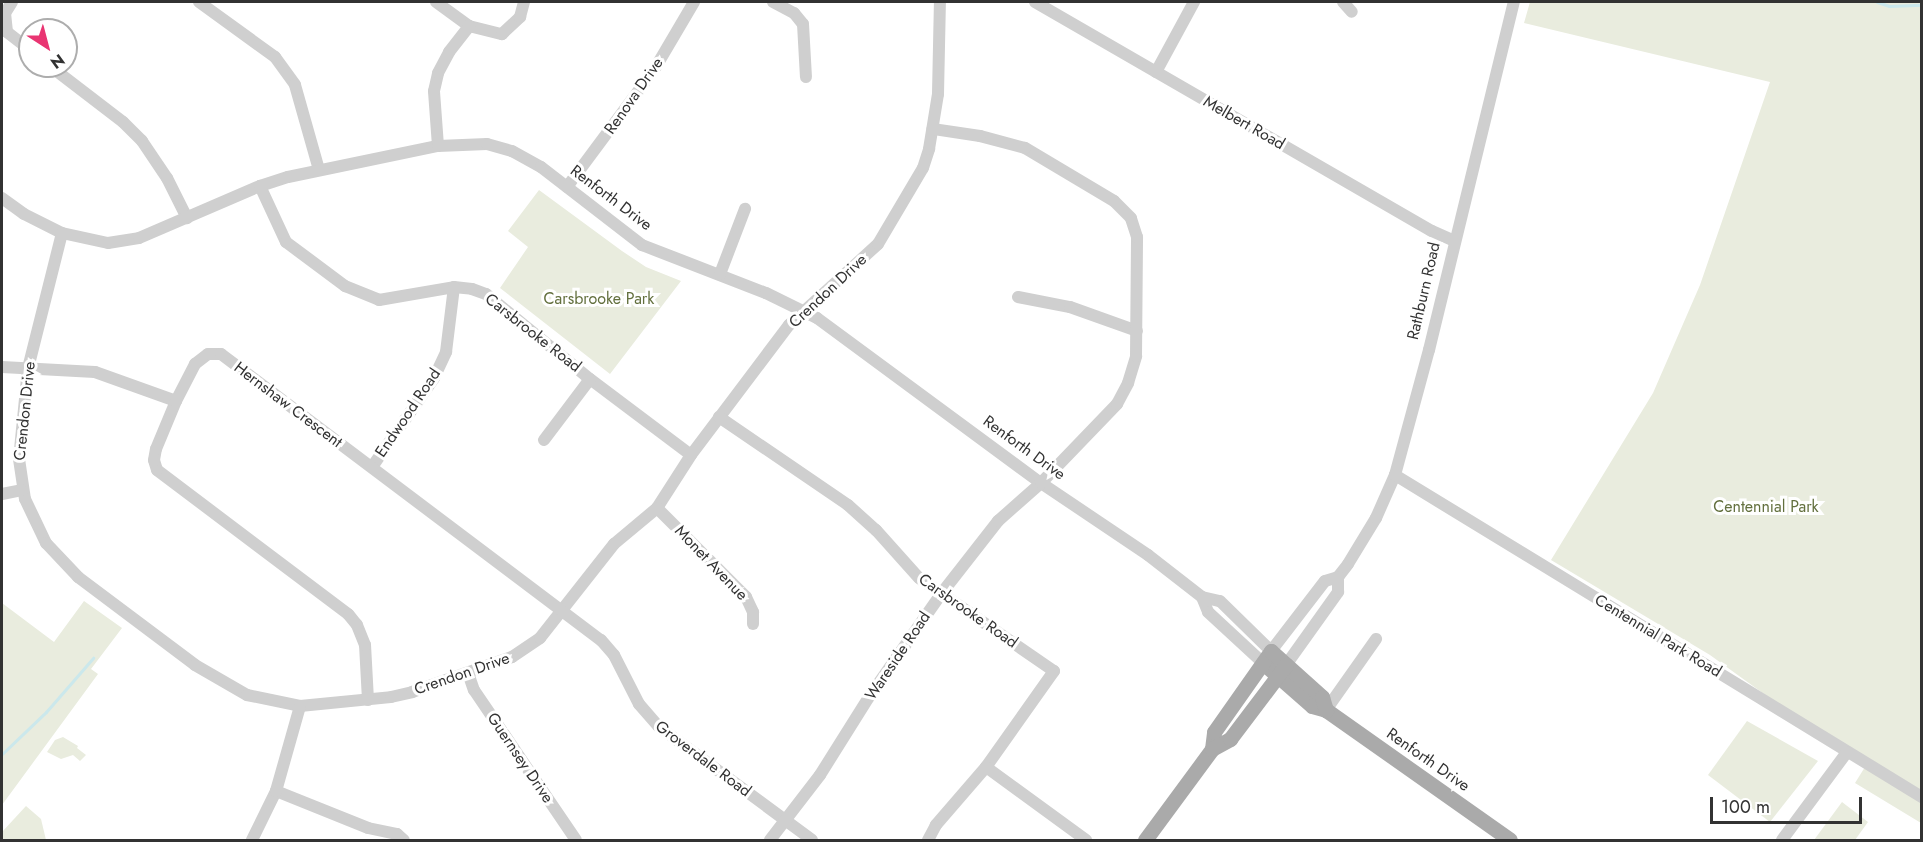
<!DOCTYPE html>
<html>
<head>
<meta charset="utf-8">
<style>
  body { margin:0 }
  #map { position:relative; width:1923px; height:842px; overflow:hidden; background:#fff; font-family:Jost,sans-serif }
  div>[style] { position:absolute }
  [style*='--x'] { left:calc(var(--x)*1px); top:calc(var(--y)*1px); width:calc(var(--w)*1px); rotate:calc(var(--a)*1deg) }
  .green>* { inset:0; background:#e9ecde }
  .stream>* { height:3px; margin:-1.5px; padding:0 1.5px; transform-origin:1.5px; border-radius:1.5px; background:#cbe8ec }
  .minor>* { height:12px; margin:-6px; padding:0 6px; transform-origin:6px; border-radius:6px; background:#cfcfcf }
  .major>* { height:15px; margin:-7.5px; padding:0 7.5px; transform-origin:7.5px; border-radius:7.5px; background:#aaa }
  span { translate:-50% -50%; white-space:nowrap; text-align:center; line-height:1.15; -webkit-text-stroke:6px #fff; paint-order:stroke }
  .street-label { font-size:16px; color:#323232 }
  .park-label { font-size:16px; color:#63703e }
  .frame { position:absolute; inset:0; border:3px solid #323232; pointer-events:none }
  .north { position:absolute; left:18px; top:18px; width:60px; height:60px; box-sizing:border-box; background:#fff; border:2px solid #adadad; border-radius:50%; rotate:144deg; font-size:16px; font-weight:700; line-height:24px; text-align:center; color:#323232 }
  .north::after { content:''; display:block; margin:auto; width:21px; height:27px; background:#e93572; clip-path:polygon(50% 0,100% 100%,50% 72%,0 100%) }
  .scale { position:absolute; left:1710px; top:797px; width:152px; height:27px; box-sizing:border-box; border:3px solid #323232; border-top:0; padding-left:8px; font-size:18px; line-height:21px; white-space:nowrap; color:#323232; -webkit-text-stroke:4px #fff; paint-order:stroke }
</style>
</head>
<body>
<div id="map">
  <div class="green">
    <i style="clip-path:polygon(1530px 2px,1921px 2px,1921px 823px,1855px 783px,1865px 767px,1710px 655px,1551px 560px,1653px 393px,1700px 285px,1770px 82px,1524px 23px)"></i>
    <i style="clip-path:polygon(539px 190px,622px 251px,646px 267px,681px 281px,610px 374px,500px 288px,528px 247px,508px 231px)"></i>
    <i style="clip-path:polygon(84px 601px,122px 628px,91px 669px,98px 674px,2px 805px,2px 603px,54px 642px)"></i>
    <i style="clip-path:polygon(1747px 721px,1818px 761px,1770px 822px,1708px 775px)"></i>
    <i style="clip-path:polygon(63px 737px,78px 746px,77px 748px,86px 755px,80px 761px,73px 755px,61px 759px,47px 752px,55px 740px)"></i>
    <i style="clip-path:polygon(1842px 802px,1868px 822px,1855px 840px,1814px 840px)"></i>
    <i style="clip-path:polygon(26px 806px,41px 819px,46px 840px,2px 840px,2px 832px)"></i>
  </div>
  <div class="stream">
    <i style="--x:1877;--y:2;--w:13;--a:18"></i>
    <i style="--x:1889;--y:6;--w:33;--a:-2"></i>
    <i style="--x:2;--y:754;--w:61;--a:-43.7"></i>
    <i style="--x:46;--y:712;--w:72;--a:-49"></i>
  </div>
  <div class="minor">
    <i style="--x:12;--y:2;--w:13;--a:122"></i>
    <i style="--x:5;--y:13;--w:19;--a:84"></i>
    <i style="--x:7;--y:32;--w:29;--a:38"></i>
    <i style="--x:199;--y:2;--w:94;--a:35.9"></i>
    <i style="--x:275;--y:57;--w:34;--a:54"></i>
    <i style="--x:295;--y:85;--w:88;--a:74.2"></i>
    <i style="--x:436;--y:2;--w:41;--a:36"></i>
    <i style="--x:469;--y:26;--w:34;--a:14"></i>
    <i style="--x:502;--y:34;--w:25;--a:-43"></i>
    <i style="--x:520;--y:17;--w:16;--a:-75"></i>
    <i style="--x:773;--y:2;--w:24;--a:28"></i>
    <i style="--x:794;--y:13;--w:14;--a:51"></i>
    <i style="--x:803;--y:24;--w:53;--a:86.8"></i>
    <i style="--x:1035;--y:2;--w:458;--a:30"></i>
    <i style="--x:1432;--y:231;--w:24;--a:24"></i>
    <i style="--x:1343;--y:2;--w:13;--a:48"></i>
    <i style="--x:50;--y:66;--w:92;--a:37.5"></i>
    <i style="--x:123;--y:122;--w:27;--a:45"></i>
    <i style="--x:142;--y:141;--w:45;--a:56"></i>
    <i style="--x:167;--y:178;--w:45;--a:63.4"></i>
    <i style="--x:1156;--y:72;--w:80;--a:-61.5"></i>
    <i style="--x:438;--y:146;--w:55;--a:-94.2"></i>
    <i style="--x:434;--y:91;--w:18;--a:-77"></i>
    <i style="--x:438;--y:73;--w:24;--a:-62"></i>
    <i style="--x:449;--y:52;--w:33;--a:-52"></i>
    <i style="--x:260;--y:186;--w:62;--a:65.1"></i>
    <i style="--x:286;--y:242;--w:74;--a:36.7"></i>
    <i style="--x:345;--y:286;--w:37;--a:22"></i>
    <i style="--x:379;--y:300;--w:76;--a:-9.8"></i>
    <i style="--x:454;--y:287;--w:18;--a:6"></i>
    <i style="--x:472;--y:289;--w:15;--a:20"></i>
    <i style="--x:486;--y:294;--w:134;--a:39.3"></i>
    <i style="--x:590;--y:379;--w:126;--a:37"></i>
    <i style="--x:567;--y:187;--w:146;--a:-53.4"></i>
    <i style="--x:654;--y:70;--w:79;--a:-59.5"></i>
    <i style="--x:2;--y:198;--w:27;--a:36"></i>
    <i style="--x:24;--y:214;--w:42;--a:26.6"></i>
    <i style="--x:62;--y:233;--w:47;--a:12.3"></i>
    <i style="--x:108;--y:243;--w:31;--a:-9"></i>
    <i style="--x:139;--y:238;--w:132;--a:-23.3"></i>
    <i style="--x:260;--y:186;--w:29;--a:-18"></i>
    <i style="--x:288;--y:177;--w:153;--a:-11.7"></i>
    <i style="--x:438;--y:146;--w:49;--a:-2.3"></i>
    <i style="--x:487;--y:144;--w:26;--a:16"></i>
    <i style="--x:512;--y:151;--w:33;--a:29"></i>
    <i style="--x:541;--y:167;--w:128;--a:37.7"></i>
    <i style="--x:642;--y:245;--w:133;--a:21.2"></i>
    <i style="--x:766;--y:293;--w:57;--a:26.1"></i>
    <i style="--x:817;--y:318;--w:278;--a:36.4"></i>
    <i style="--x:1041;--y:483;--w:129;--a:33.9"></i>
    <i style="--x:1148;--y:555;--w:68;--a:37.9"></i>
    <i style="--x:1202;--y:597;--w:18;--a:13"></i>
    <i style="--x:1220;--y:601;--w:71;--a:44.4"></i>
    <i style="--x:1271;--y:651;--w:88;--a:-52.4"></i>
    <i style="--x:1325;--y:581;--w:14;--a:-17"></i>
    <i style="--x:1338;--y:577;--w:16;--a:-52"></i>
    <i style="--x:1348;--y:564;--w:54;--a:-58.7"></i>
    <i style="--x:1376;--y:518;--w:47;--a:-66.2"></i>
    <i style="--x:1395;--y:475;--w:130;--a:-74.8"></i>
    <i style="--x:1429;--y:350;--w:358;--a:-76.3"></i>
    <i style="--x:62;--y:233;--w:139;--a:104.1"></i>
    <i style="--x:28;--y:368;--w:91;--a:95.6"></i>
    <i style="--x:19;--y:459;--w:40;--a:81.5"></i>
    <i style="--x:25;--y:499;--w:49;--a:64.5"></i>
    <i style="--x:46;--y:543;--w:47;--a:46.7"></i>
    <i style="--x:78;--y:577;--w:146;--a:36.9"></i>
    <i style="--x:195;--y:665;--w:60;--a:30"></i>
    <i style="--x:247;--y:695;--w:54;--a:11.7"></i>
    <i style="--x:300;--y:706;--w:91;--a:-5.6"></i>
    <i style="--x:391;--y:697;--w:22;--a:-13"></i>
    <i style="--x:412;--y:692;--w:106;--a:-19.3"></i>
    <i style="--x:512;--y:657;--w:34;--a:-34"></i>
    <i style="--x:540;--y:638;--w:120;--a:-51.8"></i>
    <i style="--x:614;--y:544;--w:56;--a:-39.9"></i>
    <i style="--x:657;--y:508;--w:63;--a:-57.3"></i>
    <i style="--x:691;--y:455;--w:163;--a:-53"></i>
    <i style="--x:789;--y:325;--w:120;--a:-42.3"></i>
    <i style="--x:878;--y:244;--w:88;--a:-59.4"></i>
    <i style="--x:923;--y:168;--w:20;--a:-72"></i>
    <i style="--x:929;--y:149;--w:56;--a:-80.7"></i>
    <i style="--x:938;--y:94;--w:92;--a:-88.8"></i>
    <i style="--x:720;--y:274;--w:70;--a:-69"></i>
    <i style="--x:1018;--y:297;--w:53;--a:10.9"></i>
    <i style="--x:1070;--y:307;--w:71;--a:19.7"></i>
    <i style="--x:2;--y:367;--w:93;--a:3.1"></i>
    <i style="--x:95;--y:372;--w:86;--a:19.7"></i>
    <i style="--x:719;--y:417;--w:156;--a:34.3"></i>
    <i style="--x:848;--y:505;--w:38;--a:42"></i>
    <i style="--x:876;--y:530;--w:64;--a:48.1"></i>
    <i style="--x:919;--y:578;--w:164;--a:34.6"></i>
    <i style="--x:1054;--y:671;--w:118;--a:125.3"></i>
    <i style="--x:986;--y:767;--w:77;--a:130.8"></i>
    <i style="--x:936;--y:825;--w:17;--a:118"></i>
    <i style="--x:544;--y:440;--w:76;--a:-53"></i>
    <i style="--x:372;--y:467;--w:108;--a:-55.1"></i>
    <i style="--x:434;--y:378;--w:29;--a:-65"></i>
    <i style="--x:446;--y:352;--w:65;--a:-83"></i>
    <i style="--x:1395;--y:475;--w:618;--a:31.43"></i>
    <i style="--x:2;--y:494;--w:20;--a:-11"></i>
    <i style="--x:657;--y:508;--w:126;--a:45"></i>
    <i style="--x:746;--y:597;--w:17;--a:65"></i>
    <i style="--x:753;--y:612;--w:12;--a:90"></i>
    <i style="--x:1202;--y:597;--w:16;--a:68"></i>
    <i style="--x:1208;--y:612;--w:75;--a:42.8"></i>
    <i style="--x:1286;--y:665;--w:90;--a:-54.5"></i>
    <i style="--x:1338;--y:592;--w:15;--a:-90"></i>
    <i style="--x:468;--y:673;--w:18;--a:71"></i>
    <i style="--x:474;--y:690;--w:181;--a:55.8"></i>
    <i style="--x:368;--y:700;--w:55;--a:-93.1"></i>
    <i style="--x:365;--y:645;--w:22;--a:-112"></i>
    <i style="--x:357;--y:625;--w:14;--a:-129"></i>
    <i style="--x:348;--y:614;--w:239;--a:-143"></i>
    <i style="--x:157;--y:470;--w:10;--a:-107"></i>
    <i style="--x:154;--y:460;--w:11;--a:-80"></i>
    <i style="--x:156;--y:449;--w:52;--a:-67.4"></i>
    <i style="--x:176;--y:401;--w:42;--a:-62.8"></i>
    <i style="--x:195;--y:364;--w:16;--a:-38"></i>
    <i style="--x:208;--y:354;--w:13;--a:0"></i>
    <i style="--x:221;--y:354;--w:476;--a:37"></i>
    <i style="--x:601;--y:640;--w:20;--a:49"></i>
    <i style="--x:614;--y:655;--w:55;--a:63"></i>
    <i style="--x:639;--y:704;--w:30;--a:49"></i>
    <i style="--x:659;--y:727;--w:190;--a:36.4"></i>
    <i style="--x:1326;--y:710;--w:87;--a:-54.8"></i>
    <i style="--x:986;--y:767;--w:124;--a:36.1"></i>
    <i style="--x:276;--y:791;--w:99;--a:21.9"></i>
    <i style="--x:368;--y:828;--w:30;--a:12"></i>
    <i style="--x:397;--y:834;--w:9;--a:41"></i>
    <i style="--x:252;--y:840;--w:55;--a:-63.9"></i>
    <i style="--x:276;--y:791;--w:88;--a:-74.2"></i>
    <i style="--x:770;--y:840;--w:82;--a:-52.4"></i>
    <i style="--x:820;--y:775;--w:92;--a:-57.9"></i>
    <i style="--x:869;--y:697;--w:126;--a:-55"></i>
    <i style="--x:941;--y:594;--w:93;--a:-52"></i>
    <i style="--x:998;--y:521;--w:57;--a:-41.5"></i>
    <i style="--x:1041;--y:483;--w:110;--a:-46.1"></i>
    <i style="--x:1117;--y:404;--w:24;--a:-62"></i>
    <i style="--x:1128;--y:383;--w:28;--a:-73"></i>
    <i style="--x:1136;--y:356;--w:119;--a:-89.5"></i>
    <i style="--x:1137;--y:237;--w:20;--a:-108"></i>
    <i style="--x:1131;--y:218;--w:24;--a:-135"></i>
    <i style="--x:1114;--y:201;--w:104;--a:-149.2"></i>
    <i style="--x:1025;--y:148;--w:47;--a:-165.1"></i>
    <i style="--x:980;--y:136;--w:48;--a:-171.5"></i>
    <i style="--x:1782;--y:840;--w:109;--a:-53.5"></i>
  </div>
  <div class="major">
    <i style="--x:1263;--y:663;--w:65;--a:41.3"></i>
    <i style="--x:1312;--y:706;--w:15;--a:16"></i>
    <i style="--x:1326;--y:710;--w:225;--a:35.2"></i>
    <i style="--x:1212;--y:749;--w:17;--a:-83"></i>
    <i style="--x:1214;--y:732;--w:99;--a:-54.9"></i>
    <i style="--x:1271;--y:651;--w:69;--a:42"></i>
    <i style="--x:1322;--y:697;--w:14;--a:73"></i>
    <i style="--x:1145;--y:840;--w:113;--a:-53.6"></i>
    <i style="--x:1212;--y:749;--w:21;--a:-29"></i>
    <i style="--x:1230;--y:739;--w:93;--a:-52.9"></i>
  </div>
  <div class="street-label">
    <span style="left:634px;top:96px;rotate:-55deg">Renova Drive</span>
    <span style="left:1244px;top:123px;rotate:30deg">Melbert Road</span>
    <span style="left:611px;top:198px;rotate:37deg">Renforth Drive</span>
    <span style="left:828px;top:291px;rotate:-43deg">Crendon Drive</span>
    <span style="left:1424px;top:291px;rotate:-77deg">Rathburn Road</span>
    <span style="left:533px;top:333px;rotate:38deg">Carsbrooke Road</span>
    <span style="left:288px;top:405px;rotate:37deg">Hernshaw Crescent</span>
    <span style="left:25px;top:411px;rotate:-84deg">Crendon Drive</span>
    <span style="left:408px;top:413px;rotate:-56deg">Endwood Road</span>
    <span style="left:1024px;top:448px;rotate:36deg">Renforth Drive</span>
    <span style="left:711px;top:563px;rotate:46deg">Monet Avenue</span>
    <span style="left:968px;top:611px;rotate:35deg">Carsbrooke Road</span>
    <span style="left:1658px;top:636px;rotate:31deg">Centennial Park Road</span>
    <span style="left:898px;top:656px;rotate:-56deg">Wareside Road</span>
    <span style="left:462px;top:674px;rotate:-19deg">Crendon Drive</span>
    <span style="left:520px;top:758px;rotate:56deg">Guernsey Drive</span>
    <span style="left:703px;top:759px;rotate:37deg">Groverdale Road</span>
    <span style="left:1428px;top:760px;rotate:35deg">Renforth Drive</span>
  </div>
  <div class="park-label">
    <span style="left:599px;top:299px">Carsbrooke Park</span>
    <span style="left:1766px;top:507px">Centennial Park</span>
  </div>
  <div class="frame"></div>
  <div class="north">N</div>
  <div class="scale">100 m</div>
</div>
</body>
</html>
